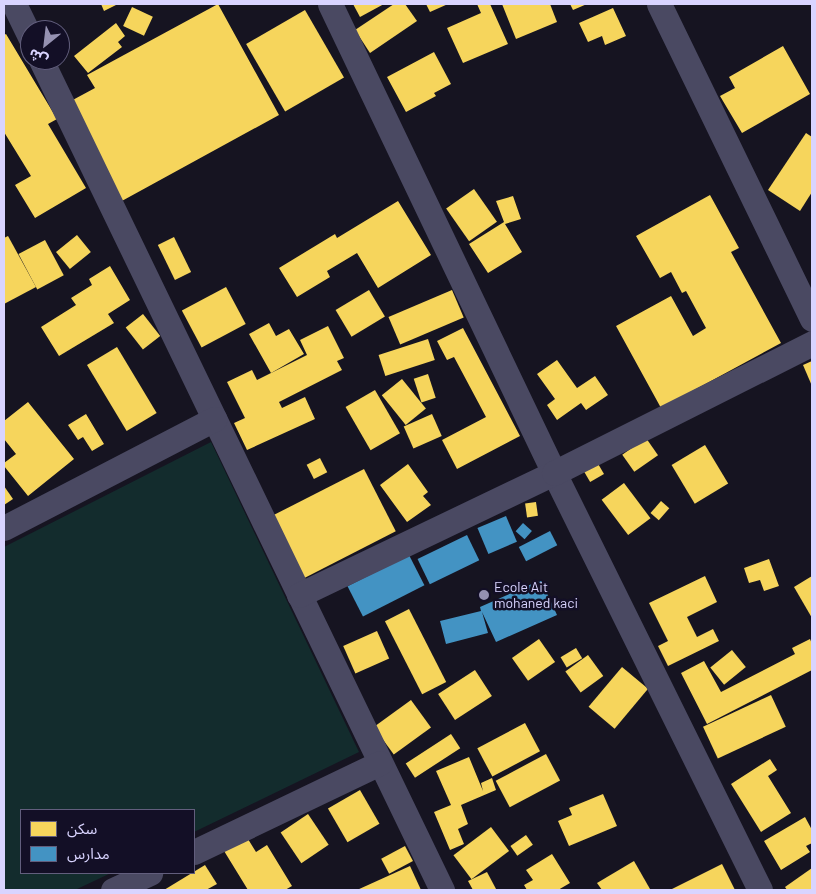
<!DOCTYPE html>
<html>
<head>
<meta charset="utf-8">
<style>
  body { margin:0 }
  #map { position:relative; width:816px; height:894px; overflow:hidden; background:#161421; font-family:Barlow,"Noto Sans Arabic",sans-serif }
  div>[style] { position:absolute }
  [style*='--x'] { left:calc(var(--x)*1px); top:calc(var(--y)*1px); width:calc(var(--w)*1px); rotate:calc(var(--a)*1deg) }
  .green>* { inset:0; background:#132c2d }
  .homes>* { inset:0; background:#f6d55c; transform-origin:0 0 }
  .schools>* { inset:0; background:#4393c3; transform-origin:0 0 }
  .street>* { height:25px; margin:-12.5px; padding:0 12.5px; transform-origin:12.5px; border-radius:12.5px; background:#4a4962 }
  .dots>* { width:14px; height:14px; translate:-50% -50%; box-sizing:border-box; border:2px solid #130f26; border-radius:50% }
  span { translate:-50% -50%; white-space:nowrap; text-align:center; line-height:1.15; -webkit-text-stroke:5px #130f26; paint-order:stroke }
  .poi-label { font-size:14px; color:#d9d4ff }
  .left { translate:0 -50%; text-align:left }
  .frame { position:absolute; inset:0; border:5px solid #d9d4ff; pointer-events:none }
  .legend { position:absolute; left:20px; top:809px; width:175px; height:65px; box-sizing:border-box; background:#130f26; border:1px solid #625e7d; margin:0; padding:6px 9px; list-style:none; font-size:15px; color:#d9d4ff }
  .legend li { display:flex; align-items:center; gap:10px; height:25px }
  .legend b { width:25px; border:1px solid #625e7d }
  .north { position:absolute; left:20px; top:20px; width:50px; height:50px; box-sizing:border-box; background:#130f26; border:1px solid #625e7d; border-radius:50%; rotate:209deg; font-size:14px; font-weight:700; line-height:20px; text-align:center; color:#d9d4ff }
  .north::after { content:''; display:block; margin:auto; width:18px; height:22px; background:#9591b1; clip-path:polygon(50% 0,100% 100%,50% 72%,0 100%) }
</style>
</head>
<body>
<div id="map">
  <div class="green">
    <i style="clip-path:polygon(211px 442px,359px 752px,194px 832px,194px 810px,21px 810px,21px 873px,111px 873px,75px 890px,4px 890px,4px 547px)"></i>
  </div>
  <div class="homes">
    <i style="clip-path:polygon(101px 4px,118px 4px,104px 11px)"></i>
    <i style="clip-path:polygon(218px 4px,279px 115px,120px 202px,69px 102px,95px 88px,87px 75px)"></i>
    <i style="clip-path:polygon(353px 4px,384px 4px,360px 17px)"></i>
    <i style="clip-path:polygon(394px 4px,405px 4px,417px 21px,370px 53px,355px 30px)"></i>
    <i style="clip-path:polygon(426px 4px,448px 4px,430px 12px)"></i>
    <i style="clip-path:polygon(477px 4px,490px 4px,508px 44px,463px 63px,447px 28px,481px 13px)"></i>
    <i style="clip-path:polygon(502px 4px,550px 4px,557px 22px,516px 39px)"></i>
    <i style="clip-path:polygon(570px 4px,587px 4px,573px 10px)"></i>
    <i style="left:132px;top:7px;width:23px;height:21px;rotate:25deg"></i>
    <i style="clip-path:polygon(613px 8px,626px 36px,605px 45px,602px 36px,588px 42px,579px 23px)"></i>
    <i style="left:305px;top:10px;width:78px;height:68px;rotate:60deg"></i>
    <i style="clip-path:polygon(116px 23px,125px 36px,118px 42px,122px 47px,88px 73px,74px 56px)"></i>
    <i style="clip-path:polygon(6px 34px,57px 119px,48px 124px,86px 188px,35px 218px,15px 185px,31px 176px,4px 132px,4px 35px)"></i>
    <i style="clip-path:polygon(783px 46px,810px 94px,742px 133px,720px 96px,735px 88px,729px 77px)"></i>
    <i style="clip-path:polygon(434px 52px,451px 84px,434px 93px,436px 96px,406px 112px,387px 77px)"></i>
    <i style="clip-path:polygon(806px 133px,812px 137px,812px 192px,800px 211px,768px 190px)"></i>
    <i style="left:474px;top:189px;width:40px;height:34px;rotate:55deg"></i>
    <i style="clip-path:polygon(710px 195px,739px 248px,731px 252px,781px 343px,661px 408px,616px 326px,671px 296px,693px 336px,706px 328px,686px 291px,682px 293px,671px 272px,660px 278px,636px 236px)"></i>
    <i style="clip-path:polygon(513px 196px,521px 219px,505px 224px,522px 252px,488px 273px,469px 244px,504px 222px,496px 201px)"></i>
    <i style="clip-path:polygon(398px 201px,431px 255px,378px 288px,357px 253px,327px 271px,330px 277px,297px 297px,279px 268px,335px 234px,337px 238px)"></i>
    <i style="left:77px;top:235px;width:22px;height:27px;rotate:51deg"></i>
    <i style="clip-path:polygon(8px 236px,36px 287px,4px 304px,4px 238px)"></i>
    <i style="left:174px;top:237px;width:39px;height:18px;rotate:64deg"></i>
    <i style="left:45px;top:240px;width:40px;height:30px;rotate:62deg"></i>
    <i style="clip-path:polygon(110px 266px,130px 300px,108px 314px,114px 323px,59px 356px,41px 327px,76px 305px,71px 298px,92px 285px,89px 279px)"></i>
    <i style="left:226px;top:287px;width:42px;height:50px;rotate:62deg"></i>
    <i style="left:369px;top:290px;width:31px;height:39px;rotate:59deg"></i>
    <i style="left:452px;top:290px;width:30px;height:69px;rotate:67deg"></i>
    <i style="left:143px;top:314px;width:28px;height:22px;rotate:52deg"></i>
    <i style="clip-path:polygon(269px 323px,276px 336px,289px 329px,304px 354px,271px 373px,249px 334px)"></i>
    <i style="clip-path:polygon(328px 326px,344px 358px,337px 361px,342px 370px,279px 402px,282px 408px,305px 397px,315px 419px,247px 450px,234px 423px,245px 418px,227px 382px,252px 370px,257px 380px,307px 355px,300px 340px)"></i>
    <i style="clip-path:polygon(463px 328px,520px 436px,457px 469px,442px 440px,486px 417px,454px 357px,447px 360px,437px 341px)"></i>
    <i style="left:428px;top:339px;width:22px;height:52px;rotate:72deg"></i>
    <i style="left:117px;top:347px;width:77px;height:35px;rotate:59deg"></i>
    <i style="clip-path:polygon(557px 360px,577px 388px,595px 376px,608px 395px,586px 410px,581px 403px,557px 420px,547px 405px,555px 399px,537px 374px)"></i>
    <i style="clip-path:polygon(812px 361px,812px 386px,803px 365px)"></i>
    <i style="left:428px;top:374px;width:25px;height:15px;rotate:72deg"></i>
    <i style="left:402px;top:379px;width:38px;height:26px;rotate:51deg"></i>
    <i style="left:375px;top:390px;width:50px;height:34px;rotate:60deg"></i>
    <i style="clip-path:polygon(28px 402px,74px 459px,28px 496px,4px 466px,4px 463px,16px 454px,4px 439px,4px 421px)"></i>
    <i style="clip-path:polygon(86px 414px,104px 444px,92px 451px,83px 437px,78px 440px,68px 425px)"></i>
    <i style="left:432px;top:414px;width:24px;height:31px;rotate:66deg"></i>
    <i style="left:646px;top:438px;width:21px;height:29px;rotate:55deg"></i>
    <i style="left:705px;top:445px;width:45px;height:39px;rotate:59deg"></i>
    <i style="left:320px;top:458px;width:16px;height:15px;rotate:63deg"></i>
    <i style="left:597px;top:462px;width:14px;height:16px;rotate:60deg"></i>
    <i style="clip-path:polygon(408px 464px,428px 492px,423px 496px,431px 505px,407px 522px,380px 485px)"></i>
    <i style="left:364px;top:469px;width:70px;height:108px;rotate:63deg"></i>
    <i style="left:624px;top:483px;width:44px;height:28px;rotate:53deg"></i>
    <i style="clip-path:polygon(4px 486px,13px 499px,4px 505px)"></i>
    <i style="left:661px;top:501px;width:11px;height:16px;rotate:41deg"></i>
    <i style="left:536px;top:502px;width:14px;height:11px;rotate:82deg"></i>
    <i style="clip-path:polygon(769px 559px,779px 586px,764px 591px,760px 580px,749px 583px,744px 568px)"></i>
    <i style="clip-path:polygon(705px 576px,717px 602px,687px 617px,697px 637px,713px 629px,719px 641px,668px 666px,658px 646px,668px 641px,649px 603px)"></i>
    <i style="clip-path:polygon(812px 576px,812px 618px,794px 587px)"></i>
    <i style="left:409px;top:609px;width:82px;height:27px;rotate:63deg"></i>
    <i style="left:377px;top:631px;width:30px;height:37px;rotate:66deg"></i>
    <i style="left:539px;top:639px;width:28px;height:33px;rotate:55deg"></i>
    <i style="clip-path:polygon(810px 639px,812px 644px,812px 670px,707px 724px,681px 673px,704px 661px,721px 692px,795px 654px,792px 648px)"></i>
    <i style="left:576px;top:648px;width:12px;height:18px;rotate:59deg"></i>
    <i style="left:732px;top:650px;width:22px;height:28px;rotate:51deg"></i>
    <i style="left:588px;top:655px;width:26px;height:28px;rotate:54deg"></i>
    <i style="left:622px;top:667px;width:34px;height:52px;rotate:40deg"></i>
    <i style="left:475px;top:670px;width:31px;height:44px;rotate:57deg"></i>
    <i style="left:771px;top:695px;width:35px;height:75px;rotate:65deg"></i>
    <i style="left:411px;top:700px;width:34px;height:46px;rotate:54deg"></i>
    <i style="left:525px;top:723px;width:32px;height:54px;rotate:62deg"></i>
    <i style="left:451px;top:734px;width:17px;height:54px;rotate:57deg"></i>
    <i style="left:546px;top:754px;width:30px;height:57px;rotate:62deg"></i>
    <i style="clip-path:polygon(469px 757px,483px 791px,481px 783px,492px 778px,496px 790px,461px 805px,468px 824px,458px 829px,464px 844px,450px 850px,434px 812px,451px 805px,436px 771px)"></i>
    <i style="clip-path:polygon(770px 759px,777px 770px,768px 776px,791px 813px,761px 832px,731px 784px)"></i>
    <i style="left:360px;top:790px;width:39px;height:37px;rotate:60deg"></i>
    <i style="clip-path:polygon(603px 794px,617px 826px,569px 846px,558px 821px,572px 815px,569px 808px)"></i>
    <i style="left:308px;top:814px;width:37px;height:33px;rotate:56deg"></i>
    <i style="clip-path:polygon(805px 817px,812px 830px,812px 843px,806px 846px,810px 852px,781px 870px,764px 841px)"></i>
    <i style="left:491px;top:827px;width:30px;height:47px;rotate:53deg"></i>
    <i style="clip-path:polygon(243px 831px,256px 852px,267px 845px,292px 886px,285px 890px,248px 890px,221px 846px)"></i>
    <i style="left:526px;top:835px;width:12px;height:19px;rotate:55deg"></i>
    <i style="left:405px;top:846px;width:17px;height:27px;rotate:62deg"></i>
    <i style="clip-path:polygon(552px 854px,570px 883px,558px 890px,527px 890px,524px 885px,533px 880px,526px 870px)"></i>
    <i style="clip-path:polygon(634px 861px,650px 889px,602px 890px,597px 883px)"></i>
    <i style="clip-path:polygon(722px 864px,735px 890px,670px 890px)"></i>
    <i style="clip-path:polygon(205px 865px,217px 884px,206px 890px,164px 890px)"></i>
    <i style="clip-path:polygon(410px 866px,421px 890px,357px 890px)"></i>
    <i style="clip-path:polygon(812px 868px,812px 890px,787px 890px,785px 887px)"></i>
    <i style="clip-path:polygon(487px 872px,496px 889px,473px 890px,468px 881px)"></i>
  </div>
  <div class="schools">
    <i style="left:506px;top:516px;width:28px;height:31px;rotate:67deg"></i>
    <i style="left:523px;top:523px;width:12px;height:11px;rotate:42deg"></i>
    <i style="left:550px;top:531px;width:16px;height:35px;rotate:63deg"></i>
    <i style="left:467px;top:535px;width:28px;height:55px;rotate:64deg"></i>
    <i style="left:409px;top:555px;width:34px;height:69px;rotate:63deg"></i>
    <i style="clip-path:polygon(541px 580px,557px 615px,496px 642px,482px 612px,488px 633px,446px 644px,440px 621px,481px 611px,480px 607px)"></i>
  </div>
  <div class="street">
    <i style="--x:14;--y:4;--w:37;--a:64"></i>
    <i style="--x:330;--y:4;--w:520;--a:64.47"></i>
    <i style="--x:554;--y:473;--w:465;--a:63.7"></i>
    <i style="--x:659;--y:4;--w:350;--a:64.1"></i>
    <i style="--x:41;--y:60;--w:922;--a:64.21"></i>
    <i style="--x:4;--y:528;--w:237;--a:-27.4"></i>
    <i style="--x:299;--y:595;--w:283;--a:-25.6"></i>
    <i style="--x:554;--y:473;--w:289;--a:-26.7"></i>
    <i style="--x:194;--y:852;--w:206;--a:-25.6"></i>
    <i style="--x:113;--y:890;--w:41;--a:-24.7"></i>
  </div>
  <div class="dots">
    <i style="left:484px;top:595px;background:#9591b1"></i>
  </div>
  <div class="poi-label">
    <span class="left" style="left:494px;top:595px">Ecole Ait<br>mohaned kaci</span>
  </div>
  <div class="frame"></div>
  <ul class="legend">
  <li><b style="height:14px;background:#f6d55c"></b>سكن</li>
  <li><b style="height:14px;background:#4393c3"></b>مدارس</li>
  </ul>
  <div class="north">ش</div>
</div>
</body>
</html>
